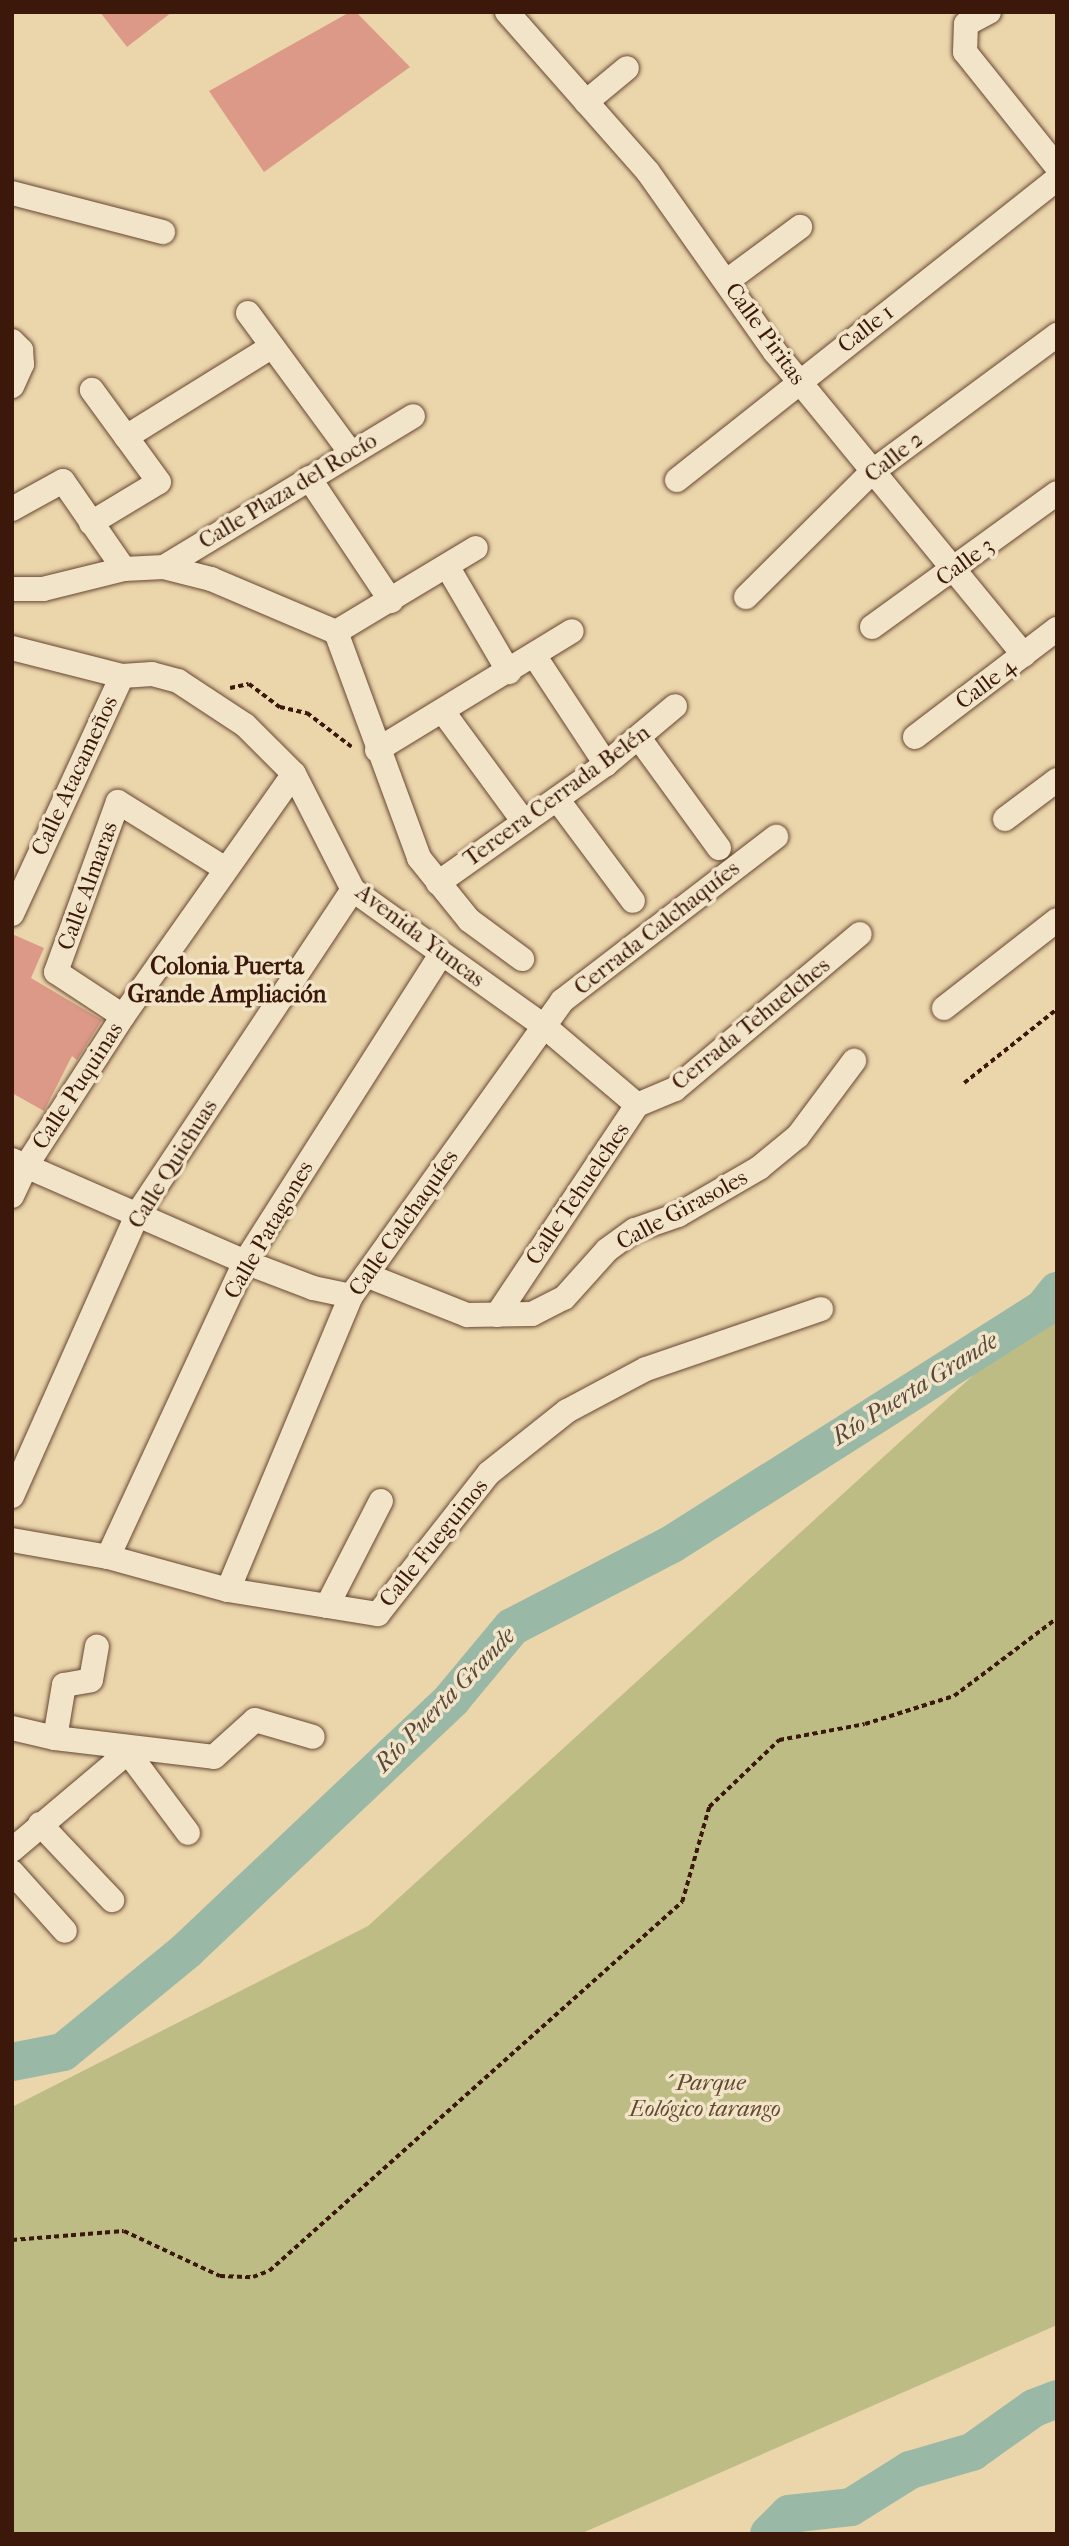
<!DOCTYPE html>
<html>
<head>
<meta charset="utf-8">
<style>
  body { margin:0 }
  #map { position:relative; width:1069px; height:2546px; overflow:hidden; background:#ebd5ab; font-family:"IM FELL French Canon",serif }
  div>[style] { position:absolute }
  [style*='--x'] { left:calc(var(--x)*1px); top:calc(var(--y)*1px); width:calc(var(--w)*1px); rotate:calc(var(--a)*1deg) }
  .green>* { inset:0; background:#bdbc85 }
  .river>* { height:38px; margin:-19px; padding:0 19px; transform-origin:19px; border-radius:19px; background:#99b9a6 }
  .building>* { inset:0; background:#dc9987 }
  .path>* { height:3.5px; margin-top:-1.75px; transform-origin:0; background:repeating-linear-gradient(90deg,#3b180a 0 5px,transparent 0 8.5px) }
  .roads { filter:drop-shadow(0 0 2px #674732) drop-shadow(0 0 2px #674732) }
  .minor>* { height:24px; margin:-12px; padding:0 12px; transform-origin:12px; border-radius:12px; background:#f2e4c8 }
  span { translate:-50% -50%; white-space:nowrap; text-align:center; line-height:1.15; -webkit-text-stroke:7px #f2e4c8; paint-order:stroke }
  .street-label { font-size:23px; color:#3b180a }
  .park-label { font-size:23px; color:#62492f; font-style:italic }
  .neighbourhood-label { font-size:24px; color:#3b180a; font-weight:700 }
  .water-label { font-size:24px; color:#574839; font-style:italic }
  .frame { position:absolute; inset:0; border:14px solid #3b180a; pointer-events:none }
</style>
</head>
<body>
<div id="map">
  <div class="green">
    <div style="clip-path:polygon(1057px 1299px,1057px 2325px,580px 2534px,12px 2534px,12px 2107px,368px 1926px)"></div>
  </div>
  <div class="river">
    <div style="--x:12;--y:2062;--w:52;--a:-11.1"></div>
    <div style="--x:63;--y:2052;--w:161;--a:-39.4"></div>
    <div style="--x:187;--y:1950;--w:365;--a:-43.4"></div>
    <div style="--x:452;--y:1699;--w:94;--a:-50.2"></div>
    <div style="--x:512;--y:1627;--w:180;--a:-27.4"></div>
    <div style="--x:672;--y:1544;--w:439;--a:-32.4"></div>
    <div style="--x:1043;--y:1309;--w:23;--a:-52"></div>
    <div style="--x:769;--y:2534;--w:28;--a:-45"></div>
    <div style="--x:789;--y:2514;--w:62;--a:-6.4"></div>
    <div style="--x:851;--y:2507;--w:70;--a:-32.1"></div>
    <div style="--x:910;--y:2470;--w:65;--a:-16.2"></div>
    <div style="--x:972;--y:2452;--w:76;--a:-35.4"></div>
    <div style="--x:1034;--y:2408;--w:25;--a:-21"></div>
  </div>
  <div class="building">
    <div style="clip-path:polygon(100px 12px,172px 12px,127px 47px)"></div>
    <div style="clip-path:polygon(350px 12px,356px 12px,410px 67px,264px 172px,209px 91px)"></div>
    <div style="clip-path:polygon(12px 934px,44px 948px,31px 978px,102px 1020px,77px 1060px,72px 1056px,44px 1111px,12px 1093px)"></div>
  </div>
  <div class="path">
    <div style="--x:230;--y:688;--w:19;--a:-12"></div>
    <div style="--x:249;--y:684;--w:39;--a:37"></div>
    <div style="--x:280;--y:707;--w:28;--a:13"></div>
    <div style="--x:307;--y:713;--w:56;--a:37.1"></div>
    <div style="--x:964;--y:1083;--w:119;--a:-38.5"></div>
    <div style="--x:12;--y:2240;--w:112;--a:-4.6"></div>
    <div style="--x:124;--y:2231;--w:106;--a:25.1"></div>
    <div style="--x:220;--y:2276;--w:33;--a:2"></div>
    <div style="--x:253;--y:2277;--w:17;--a:-21"></div>
    <div style="--x:269;--y:2271;--w:554;--a:-41.78"></div>
    <div style="--x:682;--y:1902;--w:99;--a:-74.1"></div>
    <div style="--x:709;--y:1807;--w:97;--a:-43.7"></div>
    <div style="--x:779;--y:1740;--w:87;--a:-10.5"></div>
    <div style="--x:865;--y:1724;--w:93;--a:-17.5"></div>
    <div style="--x:954;--y:1696;--w:129;--a:-37.1"></div>
  </div>
  <div class="roads">
    <div class="minor">
      <div style="--x:507;--y:12;--w:213;--a:48.6"></div>
      <div style="--x:648;--y:172;--w:220;--a:54.8"></div>
      <div style="--x:775;--y:352;--w:392;--a:50.6"></div>
      <div style="--x:989;--y:12;--w:26;--a:152"></div>
      <div style="--x:966;--y:24;--w:28;--a:92"></div>
      <div style="--x:965;--y:52;--w:147;--a:51.3"></div>
      <div style="--x:586;--y:102;--w:53;--a:-39.7"></div>
      <div style="--x:12;--y:193;--w:156;--a:14.5"></div>
      <div style="--x:727;--y:281;--w:91;--a:-36.5"></div>
      <div style="--x:248;--y:313;--w:174;--a:53.7"></div>
      <div style="--x:12;--y:341;--w:13;--a:45"></div>
      <div style="--x:21;--y:350;--w:14;--a:86"></div>
      <div style="--x:22;--y:364;--w:24;--a:114"></div>
      <div style="--x:126;--y:437;--w:171;--a:-31.8"></div>
      <div style="--x:309;--y:478;--w:148;--a:56.3"></div>
      <div style="--x:677;--y:480;--w:485;--a:-38.4"></div>
      <div style="--x:12;--y:509;--w:58;--a:-28.8"></div>
      <div style="--x:63;--y:481;--w:107;--a:55.3"></div>
      <div style="--x:91;--y:523;--w:79;--a:-31.1"></div>
      <div style="--x:159;--y:482;--w:114;--a:-126.1"></div>
      <div style="--x:447;--y:566;--w:123;--a:59.7"></div>
      <div style="--x:164;--y:567;--w:291;--a:-31.2"></div>
      <div style="--x:12;--y:589;--w:31;--a:0"></div>
      <div style="--x:43;--y:589;--w:83;--a:-13.9"></div>
      <div style="--x:124;--y:569;--w:40;--a:-2.9"></div>
      <div style="--x:164;--y:567;--w:49;--a:14.3"></div>
      <div style="--x:211;--y:579;--w:136;--a:23"></div>
      <div style="--x:336;--y:632;--w:241;--a:69.8"></div>
      <div style="--x:419;--y:858;--w:80;--a:51.1"></div>
      <div style="--x:469;--y:920;--w:66;--a:36.3"></div>
      <div style="--x:746;--y:597;--w:179;--a:-44.8"></div>
      <div style="--x:873;--y:471;--w:229;--a:-36.5"></div>
      <div style="--x:872;--y:627;--w:228;--a:-35.9"></div>
      <div style="--x:336;--y:632;--w:163;--a:-31"></div>
      <div style="--x:12;--y:648;--w:114;--a:14.3"></div>
      <div style="--x:122;--y:676;--w:30;--a:-4"></div>
      <div style="--x:152;--y:674;--w:27;--a:15"></div>
      <div style="--x:178;--y:681;--w:80;--a:33.3"></div>
      <div style="--x:245;--y:725;--w:69;--a:45"></div>
      <div style="--x:294;--y:774;--w:130;--a:63"></div>
      <div style="--x:353;--y:890;--w:234;--a:35.5"></div>
      <div style="--x:544;--y:1026;--w:122;--a:40.3"></div>
      <div style="--x:534;--y:655;--w:131;--a:56.6"></div>
      <div style="--x:444;--y:713;--w:135;--a:53.7"></div>
      <div style="--x:915;--y:737;--w:178;--a:-37.3"></div>
      <div style="--x:639;--y:738;--w:136;--a:54"></div>
      <div style="--x:377;--y:750;--w:228;--a:-31.4"></div>
      <div style="--x:557;--y:799;--w:127;--a:53.3"></div>
      <div style="--x:1005;--y:819;--w:65;--a:-36.9"></div>
      <div style="--x:438;--y:883;--w:206;--a:-35.3"></div>
      <div style="--x:606;--y:764;--w:90;--a:-40"></div>
      <div style="--x:12;--y:914;--w:262;--a:-65.2"></div>
      <div style="--x:944;--y:1008;--w:143;--a:-37.9"></div>
      <div style="--x:123;--y:1016;--w:80;--a:-146.7"></div>
      <div style="--x:56;--y:972;--w:181;--a:-70"></div>
      <div style="--x:118;--y:802;--w:125;--a:31.9"></div>
      <div style="--x:637;--y:1105;--w:41;--a:-22.8"></div>
      <div style="--x:675;--y:1089;--w:241;--a:-40"></div>
      <div style="--x:12;--y:1160;--w:254;--a:23.6"></div>
      <div style="--x:245;--y:1262;--w:73;--a:20.9"></div>
      <div style="--x:313;--y:1288;--w:39;--a:12"></div>
      <div style="--x:12;--y:1196;--w:33;--a:-65"></div>
      <div style="--x:26;--y:1166;--w:179;--a:-57.1"></div>
      <div style="--x:123;--y:1016;--w:296;--a:-54.8"></div>
      <div style="--x:366;--y:1275;--w:109;--a:21.6"></div>
      <div style="--x:467;--y:1315;--w:65;--a:-0.9"></div>
      <div style="--x:532;--y:1314;--w:36;--a:-27"></div>
      <div style="--x:564;--y:1298;--w:64;--a:-48.1"></div>
      <div style="--x:607;--y:1250;--w:34;--a:-36"></div>
      <div style="--x:635;--y:1230;--w:46;--a:-19.2"></div>
      <div style="--x:678;--y:1215;--w:94;--a:-30.1"></div>
      <div style="--x:759;--y:1168;--w:50;--a:-39.4"></div>
      <div style="--x:798;--y:1136;--w:94;--a:-53.3"></div>
      <div style="--x:497;--y:1315;--w:252;--a:-56.3"></div>
      <div style="--x:12;--y:1496;--w:310;--a:-66"></div>
      <div style="--x:138;--y:1213;--w:388;--a:-56.4"></div>
      <div style="--x:12;--y:1540;--w:97;--a:10"></div>
      <div style="--x:108;--y:1557;--w:124;--a:15.4"></div>
      <div style="--x:228;--y:1590;--w:152;--a:9.1"></div>
      <div style="--x:378;--y:1614;--w:179;--a:-51.8"></div>
      <div style="--x:489;--y:1473;--w:100;--a:-38.5"></div>
      <div style="--x:567;--y:1411;--w:89;--a:-28"></div>
      <div style="--x:646;--y:1369;--w:185;--a:-18.9"></div>
      <div style="--x:108;--y:1557;--w:325;--a:-65.1"></div>
      <div style="--x:245;--y:1262;--w:363;--a:-57.5"></div>
      <div style="--x:228;--y:1590;--w:319;--a:-67.3"></div>
      <div style="--x:351;--y:1296;--w:363;--a:-54.4"></div>
      <div style="--x:562;--y:1001;--w:270;--a:-37.5"></div>
      <div style="--x:327;--y:1606;--w:118;--a:-62.8"></div>
      <div style="--x:12;--y:1728;--w:44;--a:13.1"></div>
      <div style="--x:55;--y:1738;--w:160;--a:6.8"></div>
      <div style="--x:214;--y:1757;--w:55;--a:-42.1"></div>
      <div style="--x:255;--y:1720;--w:60;--a:16.3"></div>
      <div style="--x:55;--y:1738;--w:54;--a:-80.4"></div>
      <div style="--x:64;--y:1685;--w:27;--a:-10"></div>
      <div style="--x:91;--y:1680;--w:34;--a:-80"></div>
      <div style="--x:124;--y:1747;--w:107;--a:53.3"></div>
      <div style="--x:40;--y:1824;--w:105;--a:46.5"></div>
      <div style="--x:12;--y:1850;--w:152;--a:-40.2"></div>
      <div style="--x:12;--y:1872;--w:79;--a:48.1"></div>
    </div>
  </div>
  <div class="street-label">
    <span style="left:866px;top:329px;rotate:-38deg">Calle 1</span>
    <span style="left:765px;top:334px;rotate:54deg">Calle Piritas</span>
    <span style="left:894px;top:457px;rotate:-38deg">Calle 2</span>
    <span style="left:288px;top:491px;rotate:-31deg">Calle Plaza del Rocío</span>
    <span style="left:965px;top:562px;rotate:-36deg">Calle 3</span>
    <span style="left:986px;top:684px;rotate:-37deg">Calle 4</span>
    <span style="left:75px;top:776px;rotate:-65deg">Calle Atacameños</span>
    <span style="left:557px;top:796px;rotate:-36deg">Tercera Cerrada Belén</span>
    <span style="left:88px;top:886px;rotate:-70deg">Calle Almaras</span>
    <span style="left:657px;top:928px;rotate:-38deg">Cerrada Calchaquíes</span>
    <span style="left:420px;top:936px;rotate:37deg">Avenida Yuncas</span>
    <span style="left:751px;top:1024px;rotate:-39deg">Cerrada Tehuelches</span>
    <span style="left:78px;top:1086px;rotate:-57deg">Calle Puquinas</span>
    <span style="left:173px;top:1164px;rotate:-58deg">Calle Quichuas</span>
    <span style="left:578px;top:1194px;rotate:-56deg">Calle Tehuelches</span>
    <span style="left:682px;top:1210px;rotate:-28deg">Calle Girasoles</span>
    <span style="left:404px;top:1223px;rotate:-55deg">Calle Calchaquíes</span>
    <span style="left:269px;top:1230px;rotate:-60deg">Calle Patagones</span>
    <span style="left:434px;top:1543px;rotate:-51deg">Calle Fueguinos</span>
  </div>
  <div class="park-label">
    <span style="left:705px;top:2096px">´Parque<br>Eológico tarango</span>
  </div>
  <div class="neighbourhood-label">
    <span style="left:227px;top:981px">Colonia Puerta<br>Grande Ampliación</span>
  </div>
  <div class="water-label">
    <span style="left:915px;top:1389px;rotate:-32deg">Río Puerta Grande</span>
    <span style="left:445px;top:1700px;rotate:-46deg">Río Puerta Grande</span>
  </div>
  <div class="frame"></div>
</div>
</body>
</html>
